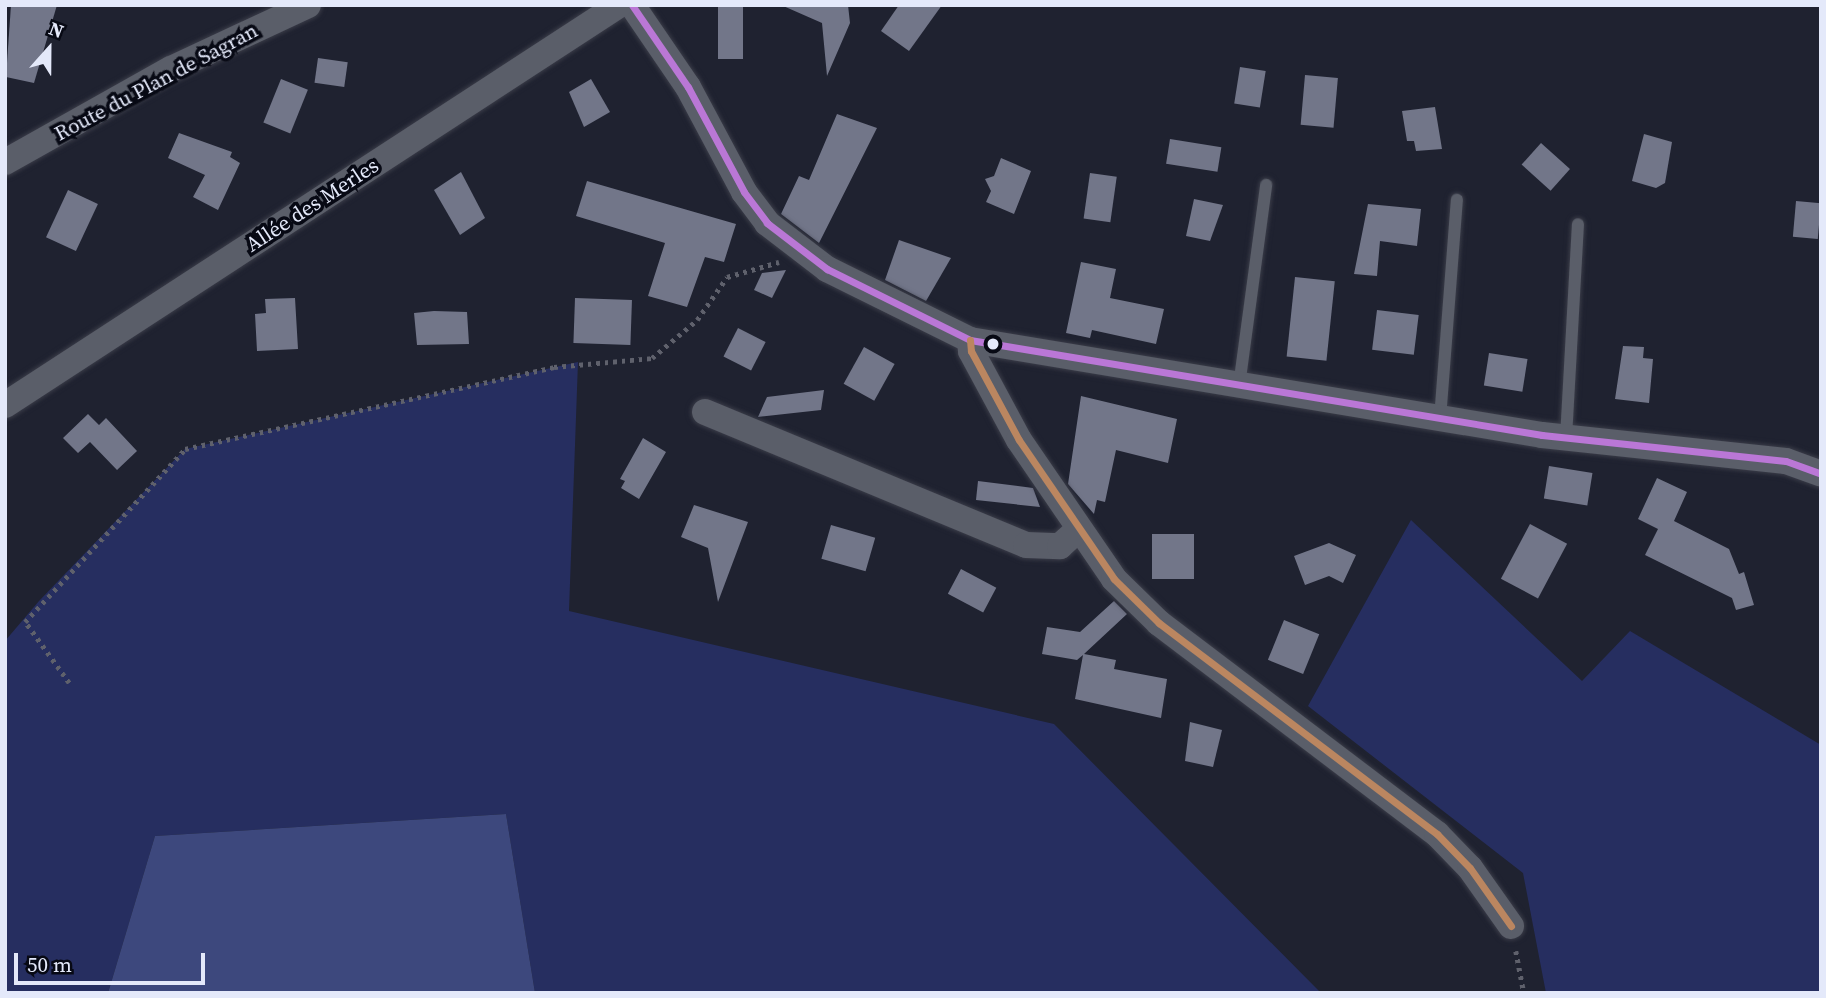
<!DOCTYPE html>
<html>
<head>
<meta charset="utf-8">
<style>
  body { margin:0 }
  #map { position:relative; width:1826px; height:998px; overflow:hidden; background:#1f2230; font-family:"Source Serif 4",serif }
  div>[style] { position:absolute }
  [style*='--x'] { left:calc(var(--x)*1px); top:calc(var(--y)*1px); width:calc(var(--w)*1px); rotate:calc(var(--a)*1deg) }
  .green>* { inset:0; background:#262e60 }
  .forest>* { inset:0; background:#3d487d }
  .building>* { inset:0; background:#727689; transform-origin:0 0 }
  .path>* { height:4.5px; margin-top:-2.25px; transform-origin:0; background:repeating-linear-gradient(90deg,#5f616c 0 3.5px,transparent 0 8.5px) }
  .roads { filter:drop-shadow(0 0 2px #3a3c48) drop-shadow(0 0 2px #3a3c48) }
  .lane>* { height:12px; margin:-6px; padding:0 6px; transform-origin:6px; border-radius:6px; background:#5a5e69 }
  .street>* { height:26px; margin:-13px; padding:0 13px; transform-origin:13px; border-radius:13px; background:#5a5e69 }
  .bus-1>* { height:7px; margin:-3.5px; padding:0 3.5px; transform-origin:3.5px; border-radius:3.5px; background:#ba77d6 }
  .bus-2>* { height:7px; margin:-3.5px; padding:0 3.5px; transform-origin:3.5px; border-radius:3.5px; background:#bb8660 }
  .dots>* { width:19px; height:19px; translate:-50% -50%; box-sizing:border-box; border:4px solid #070914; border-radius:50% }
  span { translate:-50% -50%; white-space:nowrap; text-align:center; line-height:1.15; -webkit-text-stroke:7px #070914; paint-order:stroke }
  .street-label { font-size:21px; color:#e4e9fa }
  .frame { position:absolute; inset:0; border:7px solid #e4e9fa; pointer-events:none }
  .north { position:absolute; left:14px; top:14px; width:70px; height:70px; -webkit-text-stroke:5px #070914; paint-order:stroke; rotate:21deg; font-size:19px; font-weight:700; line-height:28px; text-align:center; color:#e4e9fa }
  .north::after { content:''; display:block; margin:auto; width:24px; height:32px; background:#e4e9fa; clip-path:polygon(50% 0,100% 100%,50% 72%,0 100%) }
  .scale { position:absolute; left:14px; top:953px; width:191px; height:32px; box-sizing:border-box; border:4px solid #e4e9fa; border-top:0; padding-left:9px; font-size:21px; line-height:24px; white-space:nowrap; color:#e4e9fa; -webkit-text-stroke:5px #070914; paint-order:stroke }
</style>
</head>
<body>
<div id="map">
  <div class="green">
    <div style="clip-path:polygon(578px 362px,569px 611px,1054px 724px,1321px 993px,535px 993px,506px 814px,155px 836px,108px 993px,5px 993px,5px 641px,39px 601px,185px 449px)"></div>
    <div style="clip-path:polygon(1411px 520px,1582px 681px,1630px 631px,1821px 745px,1821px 993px,1546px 993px,1523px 873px,1308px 706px)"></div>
  </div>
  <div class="forest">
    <div style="clip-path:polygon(506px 814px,535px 993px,108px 993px,155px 836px)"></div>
  </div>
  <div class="building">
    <div style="clip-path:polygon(11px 5px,57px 5px,34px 83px,6px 77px)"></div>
    <div style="left:718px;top:5px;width:25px;height:54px"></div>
    <div style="clip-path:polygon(781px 5px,848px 5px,850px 23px,827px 76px,822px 23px)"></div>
    <div style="clip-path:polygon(899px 5px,942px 5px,909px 51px,881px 31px)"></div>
    <div style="left:318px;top:58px;width:30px;height:25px;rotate:8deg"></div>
    <div style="left:1240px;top:67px;width:26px;height:37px;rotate:9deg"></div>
    <div style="left:1305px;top:75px;width:33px;height:50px;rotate:5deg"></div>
    <div style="left:281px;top:79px;width:29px;height:47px;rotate:22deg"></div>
    <div style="clip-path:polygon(591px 79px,610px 112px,584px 127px,569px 92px)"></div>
    <div style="clip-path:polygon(1435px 107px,1442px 149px,1416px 151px,1414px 141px,1407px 141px,1402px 111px)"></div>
    <div style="clip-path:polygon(837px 114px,877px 128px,819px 243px,781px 214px,799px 176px,809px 180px)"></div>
    <div style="clip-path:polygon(179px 133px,232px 152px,230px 157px,240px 163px,218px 210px,193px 197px,205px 175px,168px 158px)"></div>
    <div style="clip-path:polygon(1644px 134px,1672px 142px,1665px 183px,1656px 188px,1632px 181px)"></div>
    <div style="left:1170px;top:139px;width:52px;height:25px;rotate:9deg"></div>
    <div style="left:1541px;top:143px;width:39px;height:29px;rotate:42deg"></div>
    <div style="clip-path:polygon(1001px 158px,1031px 171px,1014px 214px,986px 202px,991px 191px,985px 179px,994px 176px)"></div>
    <div style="clip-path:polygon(461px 172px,485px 218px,460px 235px,434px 190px)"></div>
    <div style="left:1090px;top:173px;width:27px;height:46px;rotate:8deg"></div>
    <div style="clip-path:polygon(587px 181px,736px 224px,724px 262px,705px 257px,687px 307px,648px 296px,665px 243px,576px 216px)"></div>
    <div style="left:68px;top:190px;width:33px;height:52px;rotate:25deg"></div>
    <div style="clip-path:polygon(1194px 199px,1223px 205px,1210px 241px,1186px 236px)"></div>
    <div style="left:1796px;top:201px;width:25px;height:36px;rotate:5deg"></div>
    <div style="clip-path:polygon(1368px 204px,1421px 209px,1417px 246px,1380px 241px,1377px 276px,1354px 274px)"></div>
    <div style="clip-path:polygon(899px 240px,951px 258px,926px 301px,885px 280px)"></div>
    <div style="clip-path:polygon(1081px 262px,1116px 269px,1110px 298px,1164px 309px,1156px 344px,1092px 330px,1090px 338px,1066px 333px)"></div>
    <div style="clip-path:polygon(786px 270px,772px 298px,754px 290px,762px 273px)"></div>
    <div style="left:1295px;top:277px;width:40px;height:80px;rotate:6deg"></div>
    <div style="clip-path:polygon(295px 298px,298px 349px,257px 351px,255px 314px,266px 313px,265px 299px)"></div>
    <div style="left:575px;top:298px;width:57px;height:45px;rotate:2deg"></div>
    <div style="left:1377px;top:310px;width:42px;height:40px;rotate:7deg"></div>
    <div style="clip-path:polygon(434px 311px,467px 312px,469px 344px,417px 345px,414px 313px)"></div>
    <div style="left:738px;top:328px;width:31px;height:32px;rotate:27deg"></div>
    <div style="clip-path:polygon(1623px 346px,1644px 347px,1643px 358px,1653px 359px,1649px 403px,1615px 399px)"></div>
    <div style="left:864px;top:347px;width:35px;height:42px;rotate:29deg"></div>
    <div style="left:1489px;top:353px;width:39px;height:33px;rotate:9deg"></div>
    <div style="clip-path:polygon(824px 390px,821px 410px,758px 417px,767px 397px)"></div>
    <div style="clip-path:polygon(1081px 396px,1177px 419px,1168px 463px,1116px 450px,1105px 502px,1097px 500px,1094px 514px,1068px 484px)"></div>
    <div style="clip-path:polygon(88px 414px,99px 425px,106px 418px,137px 451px,117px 470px,90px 442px,78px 453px,63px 438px)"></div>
    <div style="clip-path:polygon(643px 438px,666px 452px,639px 499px,621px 488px,625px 481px,620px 479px)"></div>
    <div style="left:1549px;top:466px;width:44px;height:33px;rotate:9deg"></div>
    <div style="clip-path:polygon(1657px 478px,1687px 492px,1674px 521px,1729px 549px,1739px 574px,1744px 572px,1754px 605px,1736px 610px,1732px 598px,1645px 555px,1658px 529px,1638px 519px)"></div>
    <div style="clip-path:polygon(978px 481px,1033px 488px,1040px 507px,976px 500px)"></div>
    <div style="clip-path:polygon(694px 505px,748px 522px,718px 602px,708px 548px,681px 537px)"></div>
    <div style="left:1530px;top:524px;width:42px;height:62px;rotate:28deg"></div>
    <div style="left:831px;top:525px;width:46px;height:35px;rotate:16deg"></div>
    <div style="left:1152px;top:534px;width:42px;height:45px"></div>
    <div style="clip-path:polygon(1329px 543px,1356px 555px,1343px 583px,1329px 576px,1305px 585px,1294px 556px)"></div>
    <div style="left:961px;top:569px;width:40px;height:28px;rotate:28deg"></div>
    <div style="clip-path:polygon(1114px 601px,1127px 614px,1084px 654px,1116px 660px,1114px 669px,1167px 679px,1161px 718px,1075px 699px,1083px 655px,1077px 660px,1042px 654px,1047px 627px,1080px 632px)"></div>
    <div style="left:1284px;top:620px;width:38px;height:43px;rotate:22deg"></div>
    <div style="clip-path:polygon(1190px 722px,1222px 730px,1213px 767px,1185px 761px)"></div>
  </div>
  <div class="path">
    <div style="--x:69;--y:683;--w:75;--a:-125.8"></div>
    <div style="--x:25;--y:622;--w:236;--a:-47.2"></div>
    <div style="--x:185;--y:449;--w:378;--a:-12.5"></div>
    <div style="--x:554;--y:367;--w:98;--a:-5.2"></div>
    <div style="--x:652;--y:358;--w:59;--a:-40.2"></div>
    <div style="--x:697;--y:320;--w:52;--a:-55.1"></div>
    <div style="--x:727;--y:277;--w:54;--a:-16.1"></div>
    <div style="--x:1516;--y:951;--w:43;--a:79.2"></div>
  </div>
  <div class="roads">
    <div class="lane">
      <div style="--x:1239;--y:386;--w:203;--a:-82.3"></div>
      <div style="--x:1440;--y:419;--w:220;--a:-85.6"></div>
      <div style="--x:1566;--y:438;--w:214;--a:-86.8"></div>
    </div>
    <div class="street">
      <div style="--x:632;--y:5;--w:99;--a:55.7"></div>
      <div style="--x:688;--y:87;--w:119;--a:61.9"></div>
      <div style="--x:744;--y:192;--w:39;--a:53"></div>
      <div style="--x:767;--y:223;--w:76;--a:37.5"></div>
      <div style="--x:827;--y:269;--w:160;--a:26.4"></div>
      <div style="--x:970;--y:340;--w:580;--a:9.43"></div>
      <div style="--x:1542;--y:435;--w:245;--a:6.1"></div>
      <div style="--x:1786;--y:461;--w:37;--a:20"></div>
      <div style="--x:5;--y:162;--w:190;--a:-29.3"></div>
      <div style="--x:171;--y:69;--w:151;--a:-25"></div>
      <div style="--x:970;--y:340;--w:11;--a:85"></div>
      <div style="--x:971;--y:351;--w:101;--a:61.7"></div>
      <div style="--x:1019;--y:440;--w:168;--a:55.6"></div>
      <div style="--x:1114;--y:579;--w:63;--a:44.4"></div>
      <div style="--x:1159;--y:623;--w:349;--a:37.2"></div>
      <div style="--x:1437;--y:834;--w:47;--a:45.9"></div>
      <div style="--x:1470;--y:868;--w:71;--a:54.7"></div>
      <div style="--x:5;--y:405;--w:733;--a:-33.08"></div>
      <div style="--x:705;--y:412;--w:347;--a:22.5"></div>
      <div style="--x:1026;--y:545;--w:34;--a:2"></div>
      <div style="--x:1060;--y:546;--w:24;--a:-42"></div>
    </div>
  </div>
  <div class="bus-1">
    <div style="--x:632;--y:5;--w:99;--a:55.7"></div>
    <div style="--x:688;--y:87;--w:119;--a:61.9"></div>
    <div style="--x:744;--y:192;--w:39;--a:53"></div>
    <div style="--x:767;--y:223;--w:76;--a:37.5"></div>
    <div style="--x:827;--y:269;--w:160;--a:26.4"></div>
    <div style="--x:970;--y:340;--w:580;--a:9.43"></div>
    <div style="--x:1542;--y:435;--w:245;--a:6.1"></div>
    <div style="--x:1786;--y:461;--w:37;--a:20"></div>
  </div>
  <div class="bus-2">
    <div style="--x:970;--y:340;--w:11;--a:85"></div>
    <div style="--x:971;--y:351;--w:101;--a:61.7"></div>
    <div style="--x:1019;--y:440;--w:168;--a:55.6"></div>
    <div style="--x:1114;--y:579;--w:63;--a:44.4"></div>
    <div style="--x:1159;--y:623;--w:349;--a:37.2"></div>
    <div style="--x:1437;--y:834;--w:47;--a:45.9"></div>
    <div style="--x:1470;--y:868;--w:71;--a:54.7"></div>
  </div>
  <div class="dots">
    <div style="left:993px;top:344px;background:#e4e9fa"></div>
  </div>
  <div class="street-label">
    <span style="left:156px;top:82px;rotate:-28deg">Route du Plan de Sagran</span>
    <span style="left:312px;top:205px;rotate:-33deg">Allée des Merles</span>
  </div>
  <div class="frame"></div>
  <div class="north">N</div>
  <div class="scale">50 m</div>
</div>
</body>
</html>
